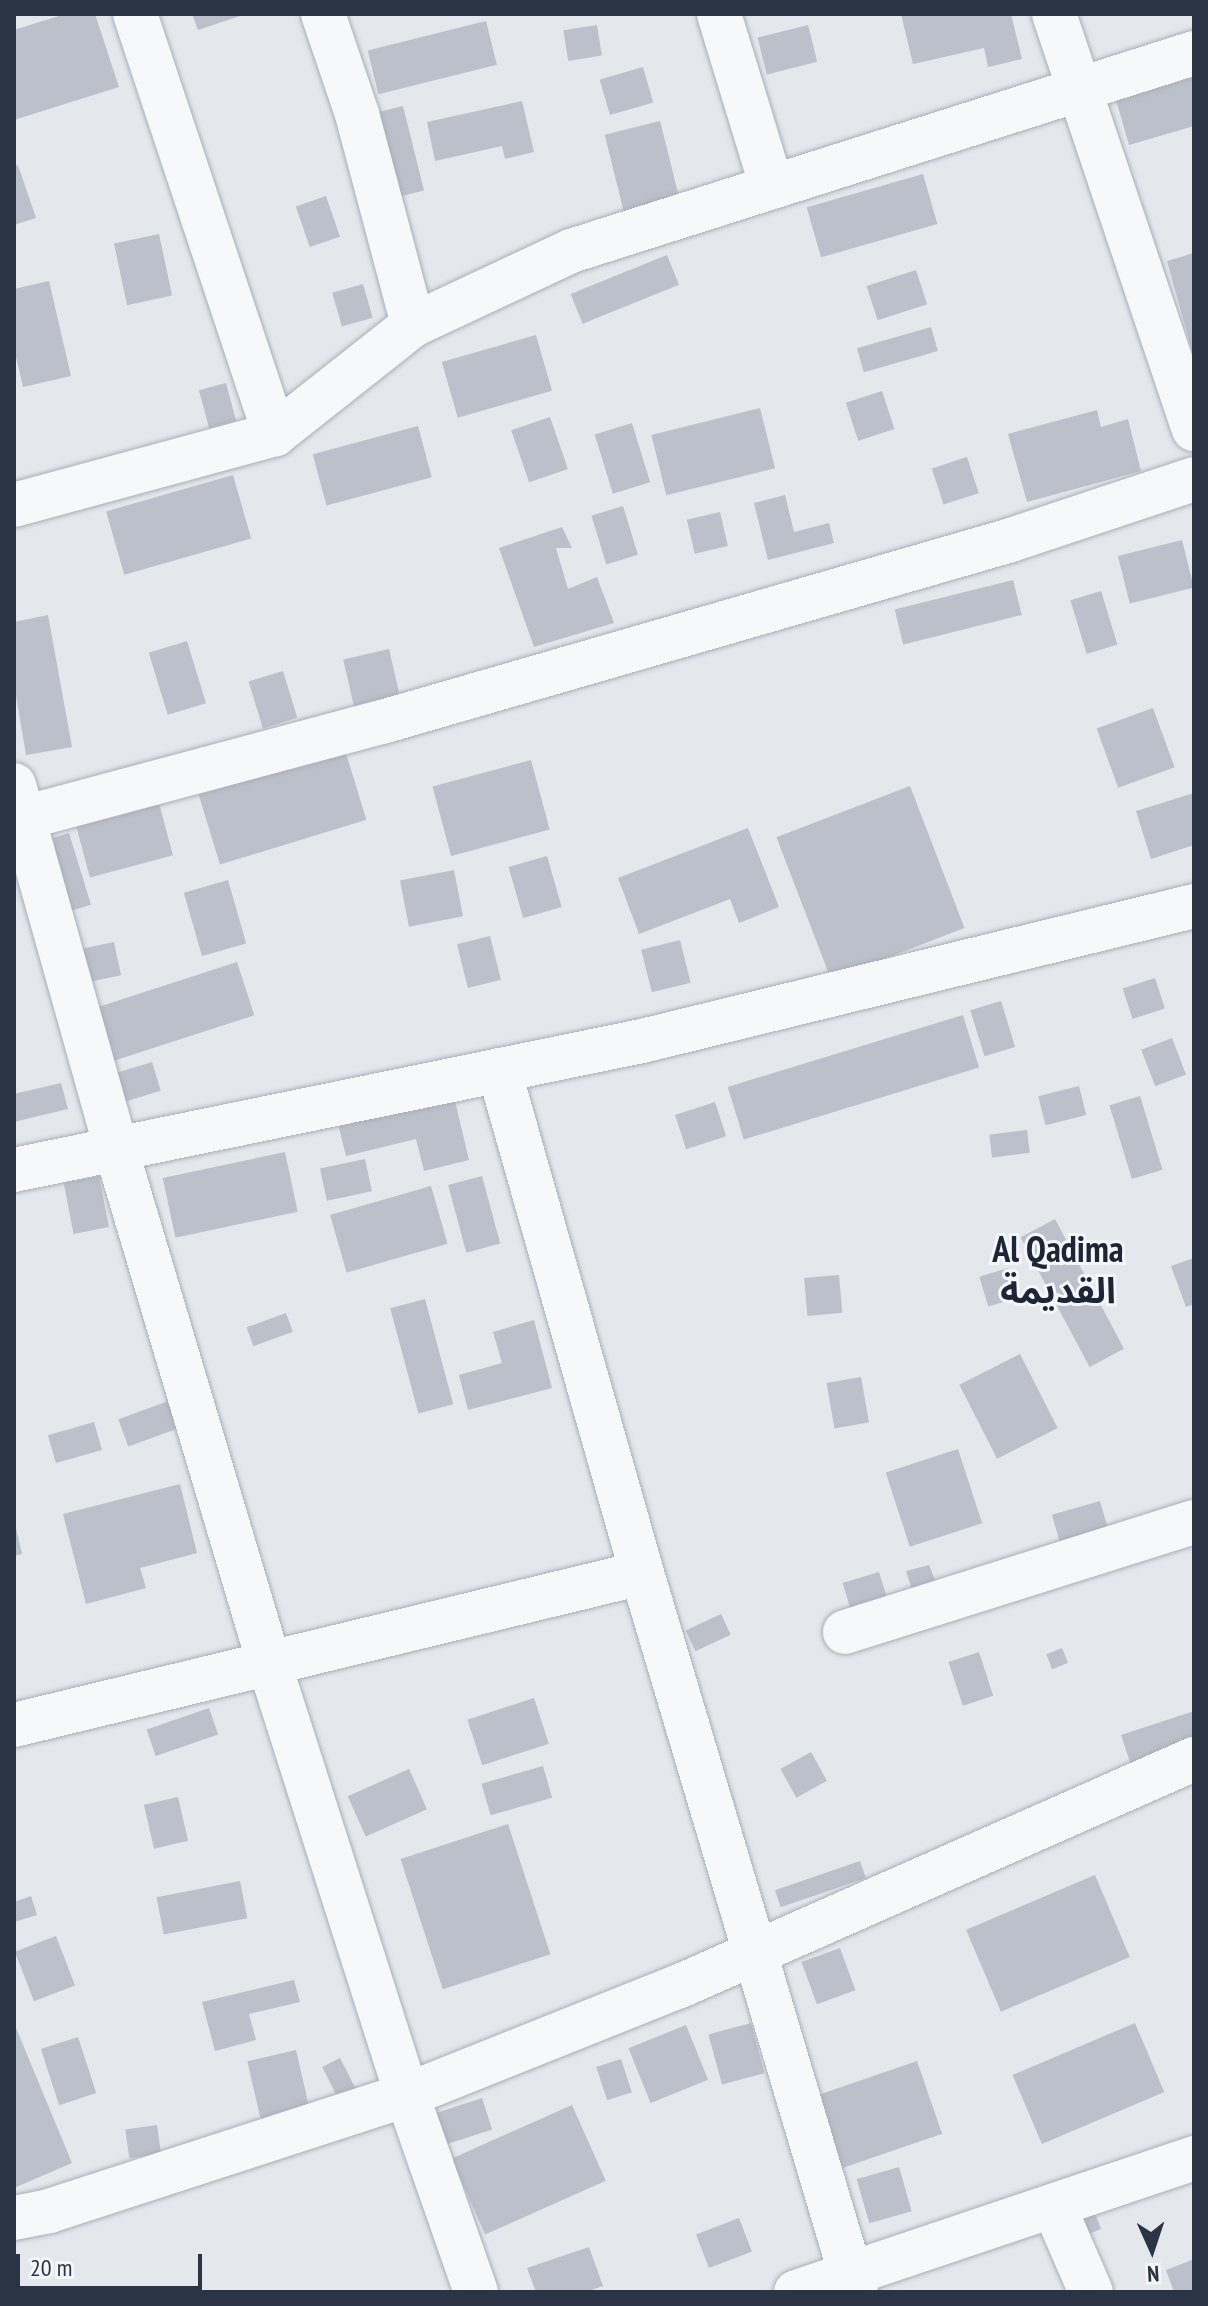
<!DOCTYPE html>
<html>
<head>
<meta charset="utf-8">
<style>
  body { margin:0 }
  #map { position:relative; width:1208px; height:2306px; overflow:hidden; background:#e4e7ec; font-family:"PT Sans Narrow","Noto Sans Arabic",sans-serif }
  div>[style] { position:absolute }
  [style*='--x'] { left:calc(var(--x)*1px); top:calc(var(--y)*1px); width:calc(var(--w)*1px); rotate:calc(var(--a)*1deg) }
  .building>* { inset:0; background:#bbc0ca; transform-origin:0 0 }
  .roads { filter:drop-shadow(0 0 2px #a9aeb7) drop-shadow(0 0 2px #a9aeb7) }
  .minor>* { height:44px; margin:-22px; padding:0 22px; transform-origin:22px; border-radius:22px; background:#f7f8fa }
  span { translate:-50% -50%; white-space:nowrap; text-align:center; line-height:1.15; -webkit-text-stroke:6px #f4f6f9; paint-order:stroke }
  .district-label { font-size:36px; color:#1d2536; font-weight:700 }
  .frame { position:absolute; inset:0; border:16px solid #2b3445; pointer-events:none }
  .north { position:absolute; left:1112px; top:2210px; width:80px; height:80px; -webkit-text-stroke:6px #f4f6f9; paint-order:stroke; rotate:177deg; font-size:22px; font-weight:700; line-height:32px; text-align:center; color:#2b3445 }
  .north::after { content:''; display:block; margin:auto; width:28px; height:36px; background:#2b3445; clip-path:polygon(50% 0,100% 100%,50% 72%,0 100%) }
  .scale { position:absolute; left:16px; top:2254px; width:186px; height:36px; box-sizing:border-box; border:4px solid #2b3445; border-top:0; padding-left:10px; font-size:24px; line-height:28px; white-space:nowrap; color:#2b3445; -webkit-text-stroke:6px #f4f6f9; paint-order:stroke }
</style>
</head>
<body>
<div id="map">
  <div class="building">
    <div style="clip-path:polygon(65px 14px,95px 14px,119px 87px,14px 120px,14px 30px)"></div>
    <div style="clip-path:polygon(192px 14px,243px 14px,243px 15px,198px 30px)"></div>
    <div style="clip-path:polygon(901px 14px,1011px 14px,1022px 59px,988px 67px,984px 48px,913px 64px)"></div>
    <div style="left:486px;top:21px;width:45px;height:122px;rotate:76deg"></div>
    <div style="left:597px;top:25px;width:31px;height:34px;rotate:81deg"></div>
    <div style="left:808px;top:25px;width:38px;height:52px;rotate:76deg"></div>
    <div style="left:643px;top:67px;width:37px;height:45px;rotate:74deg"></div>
    <div style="clip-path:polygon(1194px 77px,1194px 126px,1129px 145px,1116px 100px)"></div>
    <div style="clip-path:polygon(522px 101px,534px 152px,505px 159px,502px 146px,435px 161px,427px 122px)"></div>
    <div style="left:403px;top:106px;width:87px;height:28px;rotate:76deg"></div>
    <div style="left:660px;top:121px;width:89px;height:57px;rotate:76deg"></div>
    <div style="clip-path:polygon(18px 165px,36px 218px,14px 225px,14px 166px)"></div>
    <div style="left:923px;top:174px;width:52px;height:121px;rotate:74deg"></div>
    <div style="left:326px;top:196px;width:43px;height:32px;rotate:71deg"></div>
    <div style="left:159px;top:234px;width:63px;height:46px;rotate:78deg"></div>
    <div style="clip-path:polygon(1194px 253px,1194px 354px,1193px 354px,1167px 261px)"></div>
    <div style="left:667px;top:255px;width:32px;height:104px;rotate:68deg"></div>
    <div style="left:916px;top:270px;width:36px;height:52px;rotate:72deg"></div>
    <div style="clip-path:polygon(49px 281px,71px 376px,23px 387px,14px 348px,14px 289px)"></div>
    <div style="left:363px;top:284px;width:35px;height:32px;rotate:74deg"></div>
    <div style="left:931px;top:327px;width:25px;height:77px;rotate:74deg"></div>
    <div style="left:536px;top:335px;width:58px;height:98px;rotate:74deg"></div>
    <div style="left:226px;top:383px;width:39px;height:28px;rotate:75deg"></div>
    <div style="left:882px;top:391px;width:40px;height:38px;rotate:72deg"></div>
    <div style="left:760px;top:408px;width:62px;height:112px;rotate:76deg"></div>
    <div style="clip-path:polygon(1097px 410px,1101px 427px,1128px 419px,1141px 471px,1027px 502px,1008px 434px)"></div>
    <div style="left:550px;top:417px;width:55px;height:41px;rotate:71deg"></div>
    <div style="left:632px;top:423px;width:62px;height:39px;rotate:73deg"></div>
    <div style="left:418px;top:426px;width:53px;height:109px;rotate:75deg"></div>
    <div style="left:967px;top:457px;width:38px;height:37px;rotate:72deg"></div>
    <div style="left:233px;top:475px;width:66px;height:132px;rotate:74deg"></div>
    <div style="clip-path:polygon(785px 495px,794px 532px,829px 523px,834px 543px,768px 560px,754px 503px)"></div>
    <div style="left:623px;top:506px;width:51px;height:33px;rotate:73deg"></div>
    <div style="left:720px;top:512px;width:35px;height:34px;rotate:77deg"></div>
    <div style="clip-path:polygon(562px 527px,572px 548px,556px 548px,568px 589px,597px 577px,614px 623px,534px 647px,499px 548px)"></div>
    <div style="left:1182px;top:540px;width:49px;height:66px;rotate:76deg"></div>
    <div style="left:1013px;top:580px;width:36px;height:122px;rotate:76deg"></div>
    <div style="left:1101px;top:591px;width:56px;height:32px;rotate:73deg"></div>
    <div style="clip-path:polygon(48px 615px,72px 747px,26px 755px,14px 684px,14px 622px)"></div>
    <div style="left:187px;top:641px;width:65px;height:40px;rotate:73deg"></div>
    <div style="left:389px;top:649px;width:51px;height:47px;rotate:77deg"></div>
    <div style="left:283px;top:671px;width:49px;height:36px;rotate:73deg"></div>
    <div style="left:1153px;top:708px;width:63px;height:60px;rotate:70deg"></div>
    <div style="left:345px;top:750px;width:73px;height:153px;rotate:73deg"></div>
    <div style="left:531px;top:760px;width:72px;height:102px;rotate:75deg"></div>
    <div style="left:910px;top:786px;width:152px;height:143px;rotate:69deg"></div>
    <div style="clip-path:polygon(1194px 793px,1194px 845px,1151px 859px,1136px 811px)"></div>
    <div style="left:159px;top:803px;width:54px;height:86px;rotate:75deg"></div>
    <div style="clip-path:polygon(748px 828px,779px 907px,739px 923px,730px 899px,639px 934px,618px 878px)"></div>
    <div style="left:69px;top:833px;width:75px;height:29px;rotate:73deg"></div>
    <div style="left:547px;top:856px;width:53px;height:40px;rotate:74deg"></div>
    <div style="left:454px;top:870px;width:47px;height:55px;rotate:79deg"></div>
    <div style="left:228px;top:880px;width:66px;height:46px;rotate:74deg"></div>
    <div style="left:490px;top:936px;width:45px;height:34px;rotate:76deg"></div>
    <div style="left:680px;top:940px;width:44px;height:40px;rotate:76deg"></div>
    <div style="left:114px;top:942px;width:34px;height:34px;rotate:78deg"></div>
    <div style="left:237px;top:962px;width:56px;height:150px;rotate:72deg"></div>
    <div style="left:1155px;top:978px;width:32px;height:34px;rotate:72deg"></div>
    <div style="left:1001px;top:1001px;width:48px;height:32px;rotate:73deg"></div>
    <div style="left:963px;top:1015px;width:55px;height:246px;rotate:73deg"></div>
    <div style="left:1172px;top:1038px;width:39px;height:33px;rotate:69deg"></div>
    <div style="left:152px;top:1062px;width:30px;height:41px;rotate:73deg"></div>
    <div style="clip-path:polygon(61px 1083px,68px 1109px,14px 1122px,14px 1094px)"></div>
    <div style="left:1079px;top:1086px;width:30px;height:42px;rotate:76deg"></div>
    <div style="clip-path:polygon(452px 1088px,469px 1160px,424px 1171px,416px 1139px,346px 1156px,336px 1116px)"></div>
    <div style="left:1140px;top:1096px;width:77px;height:32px;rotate:73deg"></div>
    <div style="left:715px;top:1102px;width:36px;height:42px;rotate:72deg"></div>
    <div style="left:1027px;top:1130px;width:23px;height:38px;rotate:83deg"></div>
    <div style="left:285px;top:1152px;width:61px;height:125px;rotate:78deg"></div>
    <div style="left:365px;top:1159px;width:33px;height:46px;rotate:78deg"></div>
    <div style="left:99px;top:1176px;width:52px;height:36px;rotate:79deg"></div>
    <div style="left:482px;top:1176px;width:70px;height:35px;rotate:75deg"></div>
    <div style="left:431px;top:1186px;width:60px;height:105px;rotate:74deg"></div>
    <div style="left:1055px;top:1219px;width:147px;height:39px;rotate:62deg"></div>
    <div style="clip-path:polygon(1194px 1258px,1194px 1304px,1186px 1307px,1171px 1266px)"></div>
    <div style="left:1008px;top:1268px;width:31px;height:30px;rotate:73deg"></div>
    <div style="left:839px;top:1275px;width:38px;height:35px;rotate:85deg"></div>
    <div style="left:425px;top:1299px;width:109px;height:36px;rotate:75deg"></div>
    <div style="left:286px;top:1313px;width:20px;height:42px;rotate:70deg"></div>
    <div style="clip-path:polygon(534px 1320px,552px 1388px,468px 1410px,459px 1375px,502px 1363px,493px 1332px)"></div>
    <div style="left:1020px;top:1354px;width:83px;height:68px;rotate:63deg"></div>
    <div style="left:861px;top:1377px;width:46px;height:35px;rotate:80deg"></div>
    <div style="left:171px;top:1400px;width:29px;height:56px;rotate:70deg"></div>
    <div style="left:94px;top:1422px;width:29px;height:48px;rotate:74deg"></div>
    <div style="left:958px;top:1449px;width:78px;height:76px;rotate:72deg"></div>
    <div style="clip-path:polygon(180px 1484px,197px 1553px,140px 1568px,146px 1588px,86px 1604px,63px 1514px)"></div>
    <div style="left:1100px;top:1501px;width:40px;height:50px;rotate:74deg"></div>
    <div style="clip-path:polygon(15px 1524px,22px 1554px,14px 1556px,14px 1525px)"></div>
    <div style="clip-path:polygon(929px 1565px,939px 1589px,914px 1596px,906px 1571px)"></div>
    <div style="left:879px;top:1572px;width:38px;height:38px;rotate:73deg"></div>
    <div style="left:721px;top:1614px;width:23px;height:39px;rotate:65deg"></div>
    <div style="left:1062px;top:1648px;width:16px;height:17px;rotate:68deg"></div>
    <div style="left:979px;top:1652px;width:46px;height:32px;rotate:72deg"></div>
    <div style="left:534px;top:1698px;width:48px;height:70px;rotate:72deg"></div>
    <div style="left:209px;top:1708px;width:28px;height:66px;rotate:71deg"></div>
    <div style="clip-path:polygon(1194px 1711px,1194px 1747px,1132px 1768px,1121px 1735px)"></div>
    <div style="left:811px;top:1752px;width:33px;height:35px;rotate:61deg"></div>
    <div style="left:543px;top:1766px;width:33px;height:64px;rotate:74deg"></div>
    <div style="left:409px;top:1769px;width:44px;height:67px;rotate:66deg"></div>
    <div style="left:178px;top:1797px;width:45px;height:35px;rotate:77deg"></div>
    <div style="left:508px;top:1824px;width:137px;height:113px;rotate:72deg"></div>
    <div style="left:860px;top:1861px;width:18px;height:90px;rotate:71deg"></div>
    <div style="left:1095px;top:1875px;width:89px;height:140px;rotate:67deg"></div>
    <div style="left:240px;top:1881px;width:38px;height:85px;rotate:79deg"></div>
    <div style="clip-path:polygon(31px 1896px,37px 1915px,14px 1922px,14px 1902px)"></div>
    <div style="left:56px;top:1936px;width:53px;height:44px;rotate:69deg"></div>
    <div style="left:840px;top:1948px;width:45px;height:41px;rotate:70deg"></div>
    <div style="clip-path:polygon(294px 1980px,300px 2002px,249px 2014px,256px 2040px,215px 2051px,202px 2002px)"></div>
    <div style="clip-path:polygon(14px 2023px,72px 2163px,14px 2188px)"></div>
    <div style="left:751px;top:2023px;width:52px;height:44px;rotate:75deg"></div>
    <div style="left:1135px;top:2023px;width:75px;height:133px;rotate:67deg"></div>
    <div style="left:686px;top:2025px;width:59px;height:62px;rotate:68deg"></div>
    <div style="left:78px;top:2037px;width:59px;height:39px;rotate:72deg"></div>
    <div style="left:296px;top:2050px;width:61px;height:50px;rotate:77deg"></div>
    <div style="left:340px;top:2058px;width:36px;height:20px;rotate:63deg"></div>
    <div style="left:621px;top:2059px;width:35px;height:26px;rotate:72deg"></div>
    <div style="left:917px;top:2061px;width:77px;height:110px;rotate:71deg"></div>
    <div style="left:482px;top:2098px;width:33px;height:53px;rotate:72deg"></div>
    <div style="left:572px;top:2105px;width:83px;height:132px;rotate:66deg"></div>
    <div style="left:157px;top:2125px;width:29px;height:32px;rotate:82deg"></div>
    <div style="left:899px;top:2167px;width:46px;height:44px;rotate:74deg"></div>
    <div style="left:1091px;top:2204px;width:27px;height:30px;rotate:68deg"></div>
    <div style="left:739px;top:2218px;width:36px;height:46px;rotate:69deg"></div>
    <div style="clip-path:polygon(589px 2247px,603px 2286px,586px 2292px,536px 2292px,527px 2268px)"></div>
    <div style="clip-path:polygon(1194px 2259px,1194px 2292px,1174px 2292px,1166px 2270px)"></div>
  </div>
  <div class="roads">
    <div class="minor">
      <div style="--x:135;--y:14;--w:443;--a:71.6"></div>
      <div style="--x:323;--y:14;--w:106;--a:71.2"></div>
      <div style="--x:357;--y:114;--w:218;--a:75.1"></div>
      <div style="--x:719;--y:14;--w:181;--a:73"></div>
      <div style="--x:1054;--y:14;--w:438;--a:71.4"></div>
      <div style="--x:14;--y:505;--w:270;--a:-15.2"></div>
      <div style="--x:275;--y:434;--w:176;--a:-38.3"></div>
      <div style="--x:413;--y:325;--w:174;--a:-25.1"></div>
      <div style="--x:571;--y:251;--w:654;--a:-17.63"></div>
      <div style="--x:14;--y:785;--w:378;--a:74.3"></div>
      <div style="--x:116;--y:1149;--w:536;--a:73.42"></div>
      <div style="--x:269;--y:1663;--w:454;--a:72.3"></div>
      <div style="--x:407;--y:2095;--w:209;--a:70.7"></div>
      <div style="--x:23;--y:818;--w:372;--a:-15"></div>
      <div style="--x:382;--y:722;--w:652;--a:-16.13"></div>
      <div style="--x:1008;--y:541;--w:196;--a:-18.4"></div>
      <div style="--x:499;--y:1070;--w:523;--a:74.13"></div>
      <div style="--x:642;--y:1573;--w:750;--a:73.43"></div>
      <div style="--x:14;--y:1170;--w:641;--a:-11.61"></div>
      <div style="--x:642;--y:1041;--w:568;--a:-13.74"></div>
      <div style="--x:845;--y:1632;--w:366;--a:-17.5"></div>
      <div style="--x:14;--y:1725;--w:646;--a:-13.61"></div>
      <div style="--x:1055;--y:2209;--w:90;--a:66.6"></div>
      <div style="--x:14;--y:2218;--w:36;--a:-11"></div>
      <div style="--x:49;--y:2211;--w:376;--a:-18"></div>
      <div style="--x:407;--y:2095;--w:294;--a:-21.8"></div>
      <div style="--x:680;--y:1986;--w:562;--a:-23.83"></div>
      <div style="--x:796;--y:2292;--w:420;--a:-18.6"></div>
    </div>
  </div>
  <div class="district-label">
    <span style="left:1058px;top:1269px">Al Qadima<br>القديمة</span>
  </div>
  <div class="frame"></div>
  <div class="north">N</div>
  <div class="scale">20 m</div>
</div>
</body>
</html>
